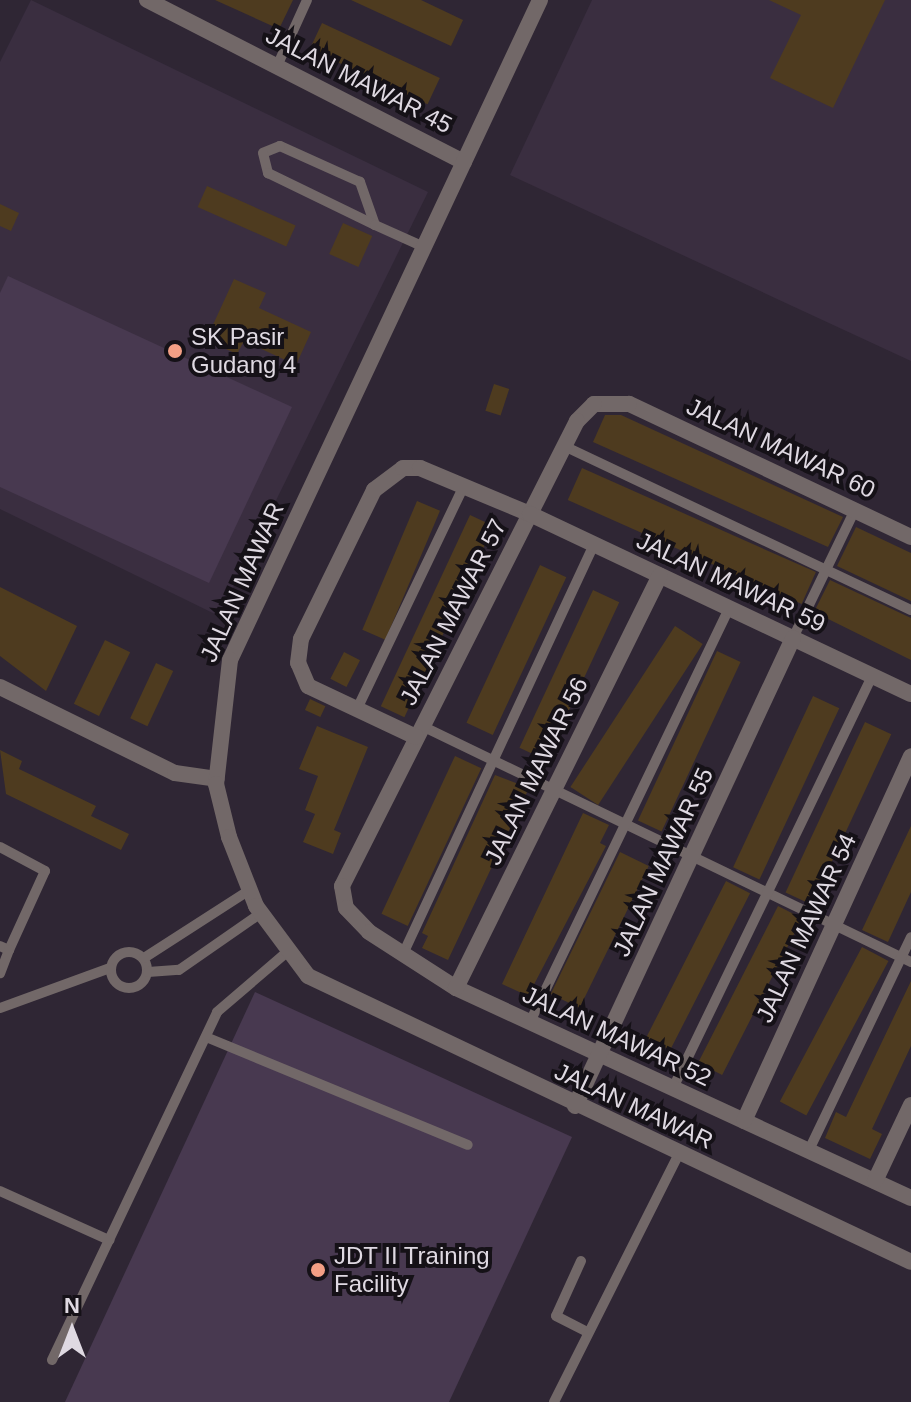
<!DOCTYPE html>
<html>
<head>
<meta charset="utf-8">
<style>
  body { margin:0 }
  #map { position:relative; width:911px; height:1402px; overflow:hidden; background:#2f2634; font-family:Arial,sans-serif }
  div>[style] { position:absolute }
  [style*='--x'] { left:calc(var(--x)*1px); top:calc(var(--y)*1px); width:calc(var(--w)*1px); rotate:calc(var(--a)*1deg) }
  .built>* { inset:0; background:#3a2e40 }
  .green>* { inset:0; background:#483950 }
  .building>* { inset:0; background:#4e3b1f; transform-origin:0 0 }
  .service>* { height:10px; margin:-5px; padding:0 5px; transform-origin:5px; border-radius:5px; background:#726868 }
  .service>.ring { margin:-5px; padding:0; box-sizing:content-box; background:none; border:10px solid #726868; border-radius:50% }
  .minor>* { height:16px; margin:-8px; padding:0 8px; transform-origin:8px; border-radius:8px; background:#726868 }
  .tertiary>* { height:16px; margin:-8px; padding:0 8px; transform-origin:8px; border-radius:8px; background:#726868 }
  .dots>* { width:22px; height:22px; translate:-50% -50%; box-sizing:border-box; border:4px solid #151117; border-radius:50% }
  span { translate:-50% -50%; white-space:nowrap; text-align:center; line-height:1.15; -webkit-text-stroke:8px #151117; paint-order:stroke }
  .street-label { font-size:24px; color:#dfd9e2 }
  .poi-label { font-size:24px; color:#dfd9e2 }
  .left { translate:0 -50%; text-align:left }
  .north { position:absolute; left:32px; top:1290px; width:80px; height:80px; -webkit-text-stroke:6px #151117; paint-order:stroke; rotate:0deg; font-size:22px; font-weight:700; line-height:32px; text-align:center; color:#dfd9e2 }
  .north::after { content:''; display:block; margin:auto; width:28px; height:36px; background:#dfd9e2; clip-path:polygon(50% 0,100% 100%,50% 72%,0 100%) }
</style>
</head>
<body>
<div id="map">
  <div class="built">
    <div style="clip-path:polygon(31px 0,428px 192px,219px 616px,0 509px,0 62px)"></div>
    <div style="clip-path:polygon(592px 0,911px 0,911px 361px,510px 175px)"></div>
  </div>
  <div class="green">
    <div style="clip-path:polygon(8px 276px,292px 407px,209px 583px,0 487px,0 293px)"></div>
    <div style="clip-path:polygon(255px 992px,572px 1137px,449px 1402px,65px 1402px)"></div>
  </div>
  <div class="building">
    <div style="clip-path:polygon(215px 0,293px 0,279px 29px)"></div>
    <div style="clip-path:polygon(351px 0,421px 0,463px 20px,451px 46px)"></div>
    <div style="clip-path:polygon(769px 0,885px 0,833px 108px,770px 78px,801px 15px)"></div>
    <div style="left:322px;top:23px;width:130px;height:29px;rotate:25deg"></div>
    <div style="left:207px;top:186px;width:97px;height:23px;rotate:24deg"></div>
    <div style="clip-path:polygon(0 204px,19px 213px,11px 231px,0 226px)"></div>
    <div style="left:343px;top:223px;width:32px;height:34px;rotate:24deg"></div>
    <div style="clip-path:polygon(234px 279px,266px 293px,259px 308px,311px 332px,296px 365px,244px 341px,237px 354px,206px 340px)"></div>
    <div style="left:494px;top:384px;width:16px;height:28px;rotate:18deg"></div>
    <div style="clip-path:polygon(605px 415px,621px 415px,843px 517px,828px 547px,593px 442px)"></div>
    <div style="left:582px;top:468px;width:256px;height:35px;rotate:24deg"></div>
    <div style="left:417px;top:501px;width:25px;height:140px;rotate:23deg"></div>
    <div style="left:470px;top:515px;width:26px;height:211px;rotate:25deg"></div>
    <div style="clip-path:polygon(856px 527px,911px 553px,911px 601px,837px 566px)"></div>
    <div style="left:540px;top:565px;width:29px;height:174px;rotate:25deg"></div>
    <div style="clip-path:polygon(830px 580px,911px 618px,911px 660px,814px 612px)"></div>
    <div style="clip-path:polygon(0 587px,77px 626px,46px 691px,0 656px)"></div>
    <div style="left:593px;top:590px;width:29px;height:174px;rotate:25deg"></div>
    <div style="left:675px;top:626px;width:33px;height:192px;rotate:33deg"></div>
    <div style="left:105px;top:640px;width:28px;height:71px;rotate:26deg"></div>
    <div style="left:717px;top:651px;width:26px;height:187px;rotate:25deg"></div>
    <div style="left:344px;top:652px;width:18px;height:30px;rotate:27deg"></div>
    <div style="left:156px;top:663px;width:19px;height:61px;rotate:25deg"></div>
    <div style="left:813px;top:696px;width:29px;height:189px;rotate:25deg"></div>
    <div style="left:310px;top:699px;width:17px;height:12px;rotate:25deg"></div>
    <div style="left:865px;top:722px;width:29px;height:188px;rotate:25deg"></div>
    <div style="clip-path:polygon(317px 726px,368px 747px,334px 830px,341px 833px,333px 854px,303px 842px,315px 814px,305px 810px,318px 776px,299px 769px)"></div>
    <div style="clip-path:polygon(0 750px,22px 761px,19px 769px,96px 806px,91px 816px,129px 834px,121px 850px,6px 794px)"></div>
    <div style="left:455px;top:756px;width:29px;height:174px;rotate:25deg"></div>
    <div style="clip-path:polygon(495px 775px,529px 788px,448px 960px,422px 948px,428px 936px,422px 933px)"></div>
    <div style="clip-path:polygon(583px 813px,609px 825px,600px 843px,606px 846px,528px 996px,502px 984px)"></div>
    <div style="clip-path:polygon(911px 826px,911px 892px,888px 942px,862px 930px)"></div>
    <div style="left:620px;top:852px;width:32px;height:158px;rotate:26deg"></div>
    <div style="left:726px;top:881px;width:27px;height:176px;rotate:27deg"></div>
    <div style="left:778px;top:906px;width:27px;height:176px;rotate:27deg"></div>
    <div style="left:862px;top:947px;width:30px;height:175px;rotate:28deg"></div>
    <div style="clip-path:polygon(911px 981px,911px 1046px,872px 1129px,882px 1134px,870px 1159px,825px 1138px,836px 1112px,846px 1117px)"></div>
  </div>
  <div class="service">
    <div style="--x:278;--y:64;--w:70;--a:-65.6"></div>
    <div style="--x:375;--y:225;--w:46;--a:-109.2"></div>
    <div style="--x:360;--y:182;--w:88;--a:-155.8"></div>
    <div style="--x:280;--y:146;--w:18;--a:158"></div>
    <div style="--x:263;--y:153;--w:21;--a:76"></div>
    <div style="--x:268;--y:173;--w:119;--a:25.9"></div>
    <div style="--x:375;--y:225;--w:54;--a:24.2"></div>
    <div style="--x:564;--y:446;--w:384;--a:25.3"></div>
    <div style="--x:793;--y:638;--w:142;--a:-64.2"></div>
    <div style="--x:357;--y:709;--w:247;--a:-64.4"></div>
    <div style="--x:422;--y:726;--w:543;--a:25.76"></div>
    <div style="--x:0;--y:847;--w:51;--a:28.1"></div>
    <div style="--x:45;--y:871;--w:87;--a:114.5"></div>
    <div style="--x:0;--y:946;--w:10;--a:24"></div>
    <div style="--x:9;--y:950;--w:25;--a:111"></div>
    <div class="ring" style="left:111px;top:952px;width:26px;height:26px"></div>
    <div style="--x:403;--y:954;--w:452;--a:-65"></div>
    <div style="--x:144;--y:958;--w:124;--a:-32.8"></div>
    <div style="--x:148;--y:972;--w:31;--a:-4"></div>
    <div style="--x:179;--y:970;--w:100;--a:-34.8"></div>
    <div style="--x:0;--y:1008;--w:117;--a:-20"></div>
    <div style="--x:530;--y:1022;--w:459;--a:-64.3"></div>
    <div style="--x:206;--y:1037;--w:283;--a:22.4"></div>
    <div style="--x:673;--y:1088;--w:458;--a:-64.2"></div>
    <div style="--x:809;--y:1150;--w:236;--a:-64.4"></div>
    <div style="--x:0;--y:1191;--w:120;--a:24.2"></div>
    <div style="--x:581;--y:1261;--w:60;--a:114.4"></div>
    <div style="--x:556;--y:1316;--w:36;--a:27"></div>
    <div style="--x:52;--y:1360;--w:385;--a:-64.6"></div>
    <div style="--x:217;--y:1012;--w:92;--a:-40.6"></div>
    <div style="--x:554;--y:1402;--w:278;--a:-63.3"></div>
  </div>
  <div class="minor">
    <div style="--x:147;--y:0;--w:356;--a:27.1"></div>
    <div style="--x:911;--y:537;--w:312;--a:-154.7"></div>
    <div style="--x:629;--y:404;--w:35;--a:180"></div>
    <div style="--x:594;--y:404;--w:24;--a:135"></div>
    <div style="--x:577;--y:421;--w:521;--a:116.81"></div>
    <div style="--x:342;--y:886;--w:22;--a:80"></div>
    <div style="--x:346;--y:908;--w:33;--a:46"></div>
    <div style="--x:369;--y:932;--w:103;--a:32.8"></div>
    <div style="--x:456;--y:988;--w:501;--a:24.78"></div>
    <div style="--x:0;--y:687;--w:195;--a:26.2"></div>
    <div style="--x:175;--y:773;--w:42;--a:8.1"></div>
    <div style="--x:416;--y:737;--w:119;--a:-154.7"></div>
    <div style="--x:308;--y:686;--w:25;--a:-113"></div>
    <div style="--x:298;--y:663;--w:24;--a:-83"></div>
    <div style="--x:301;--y:639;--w:166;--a:-63.9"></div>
    <div style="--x:374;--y:490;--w:36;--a:-37"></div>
    <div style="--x:403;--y:468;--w:17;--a:0"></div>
    <div style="--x:420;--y:468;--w:119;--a:22.7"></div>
    <div style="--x:530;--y:514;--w:421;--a:25.3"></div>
    <div style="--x:456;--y:988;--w:460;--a:-63.7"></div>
    <div style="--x:575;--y:1106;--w:516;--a:-65.02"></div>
    <div style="--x:744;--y:1121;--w:401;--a:-65.4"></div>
    <div style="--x:875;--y:1181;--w:84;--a:-64.7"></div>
  </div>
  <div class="tertiary">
    <div style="--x:540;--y:0;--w:729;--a:115.16"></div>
    <div style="--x:230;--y:660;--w:125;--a:96.4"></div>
    <div style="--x:216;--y:784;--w:55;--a:76.2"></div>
    <div style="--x:229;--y:837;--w:74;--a:68.6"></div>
    <div style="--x:256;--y:906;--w:87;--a:53.4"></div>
    <div style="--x:308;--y:976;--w:667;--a:25.37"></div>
  </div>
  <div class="dots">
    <div style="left:175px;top:351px;background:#f39f85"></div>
    <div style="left:318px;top:1270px;background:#f39f85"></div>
  </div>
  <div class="street-label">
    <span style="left:359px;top:80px;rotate:27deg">JALAN MAWAR 45</span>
    <span style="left:781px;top:448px;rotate:25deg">JALAN MAWAR 60</span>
    <span style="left:242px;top:582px;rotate:-66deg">JALAN MAWAR</span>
    <span style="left:731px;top:582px;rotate:25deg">JALAN MAWAR 59</span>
    <span style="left:453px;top:612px;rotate:-63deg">JALAN MAWAR 57</span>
    <span style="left:536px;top:771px;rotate:-64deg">JALAN MAWAR 56</span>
    <span style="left:663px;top:862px;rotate:-65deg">JALAN MAWAR 55</span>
    <span style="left:806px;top:928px;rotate:-65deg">JALAN MAWAR 54</span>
    <span style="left:617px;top:1036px;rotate:25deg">JALAN MAWAR 52</span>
    <span style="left:634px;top:1106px;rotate:25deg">JALAN MAWAR</span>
  </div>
  <div class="poi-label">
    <span class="left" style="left:191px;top:351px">SK Pasir<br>Gudang 4</span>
    <span class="left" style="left:334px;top:1270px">JDT II Training<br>Facility</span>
  </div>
  <div class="north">N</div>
</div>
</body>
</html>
